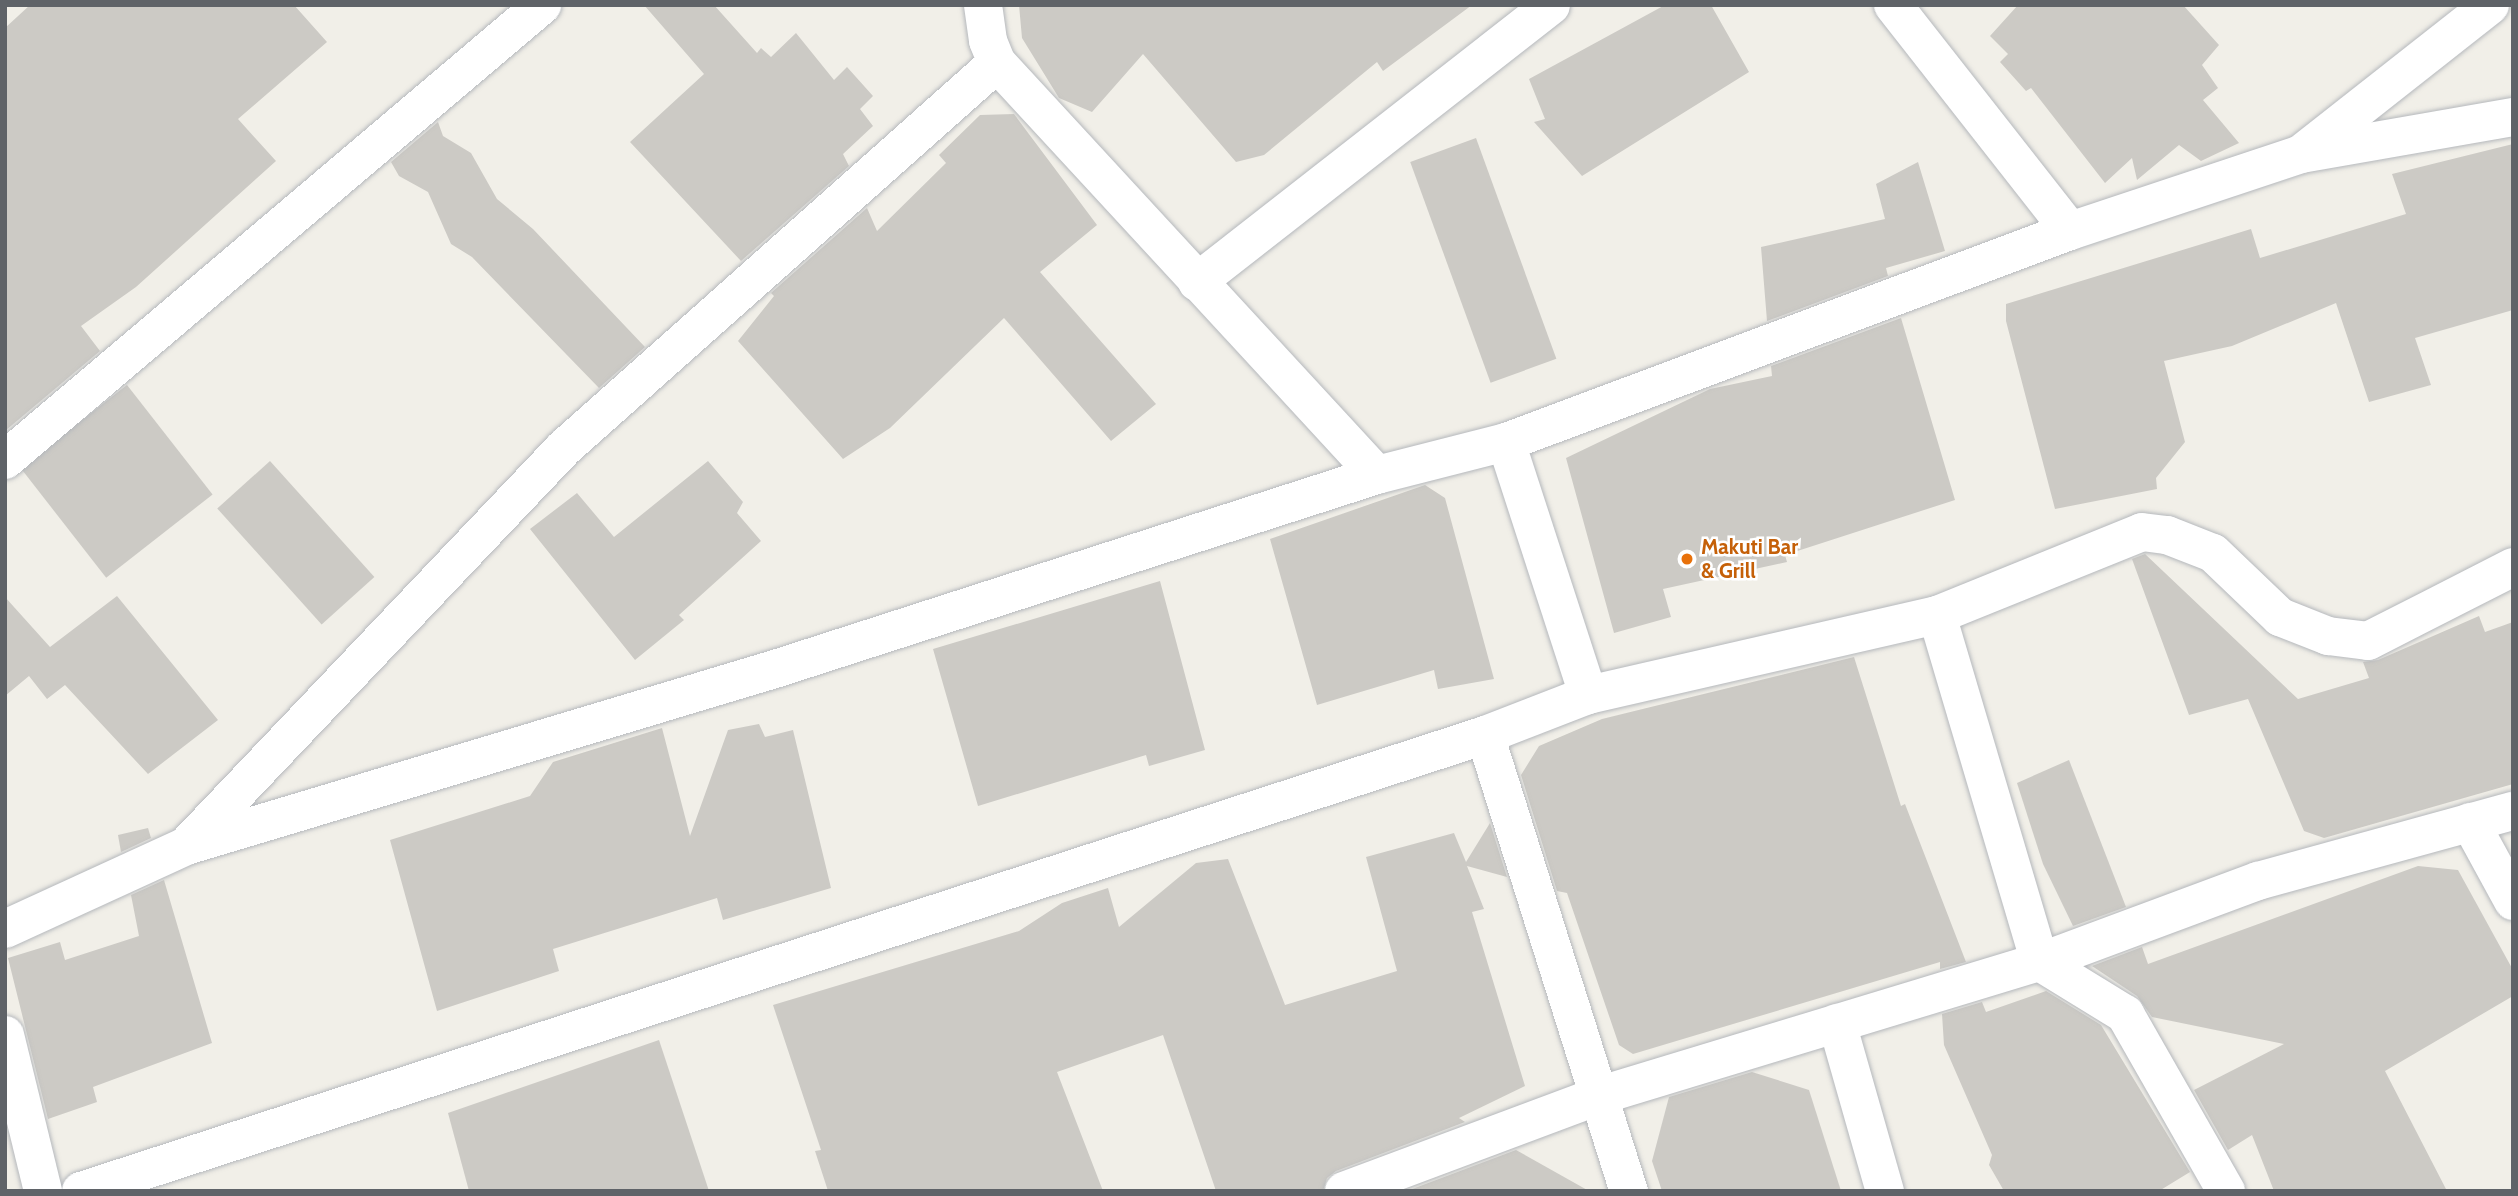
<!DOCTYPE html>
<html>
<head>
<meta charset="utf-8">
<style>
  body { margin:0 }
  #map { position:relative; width:2518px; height:1196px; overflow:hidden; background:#f1efe8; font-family:Cabin,sans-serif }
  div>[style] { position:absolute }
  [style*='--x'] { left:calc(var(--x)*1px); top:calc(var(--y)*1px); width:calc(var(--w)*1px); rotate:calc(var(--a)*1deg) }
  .building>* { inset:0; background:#cccac5; transform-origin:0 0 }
  .roads { filter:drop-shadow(0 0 2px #b5b8bc) drop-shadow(0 0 2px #b5b8bc) }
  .street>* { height:38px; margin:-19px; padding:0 19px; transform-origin:19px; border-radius:19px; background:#fff }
  .dots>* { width:19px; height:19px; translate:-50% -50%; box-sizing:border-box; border:4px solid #fff; border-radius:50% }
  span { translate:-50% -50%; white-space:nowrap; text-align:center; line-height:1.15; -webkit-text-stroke:5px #fff; paint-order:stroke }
  .food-label { font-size:21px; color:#c56008; font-weight:700 }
  .left { translate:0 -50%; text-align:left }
  .frame { position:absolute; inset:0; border:7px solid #5f6368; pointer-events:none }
</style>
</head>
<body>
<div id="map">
  <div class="building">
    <div style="clip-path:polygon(30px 5px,294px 5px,327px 42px,238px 119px,276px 161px,136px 287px,81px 326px,100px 351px,5px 431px,5px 28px)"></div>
    <div style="clip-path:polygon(644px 5px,714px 5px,757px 53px,761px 48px,771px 57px,796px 33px,834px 80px,847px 67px,873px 96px,860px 109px,873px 126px,843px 154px,849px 166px,741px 261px,630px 142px,704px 74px)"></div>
    <div style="clip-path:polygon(1019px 5px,1472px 5px,1383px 71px,1377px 62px,1264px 155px,1236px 162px,1143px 54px,1092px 112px,1059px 98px,1022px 38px)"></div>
    <div style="clip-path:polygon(1665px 5px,1711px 5px,1749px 72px,1582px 176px,1534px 122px,1545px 119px,1529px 79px)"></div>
    <div style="clip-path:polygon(2018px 5px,2183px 5px,2219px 45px,2202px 65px,2218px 88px,2203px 100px,2239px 143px,2201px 161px,2179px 145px,2137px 180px,2132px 158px,2105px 183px,2031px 88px,2026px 91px,2000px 62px,2008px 54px,1990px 36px)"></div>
    <div style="clip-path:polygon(1014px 114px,1097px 225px,1040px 272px,1156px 404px,1111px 441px,1004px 318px,890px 428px,843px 459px,738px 341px,774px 296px,771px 293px,867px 208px,877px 231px,946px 163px,939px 155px,980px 115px)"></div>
    <div style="clip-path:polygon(438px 122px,443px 136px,471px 153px,497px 199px,533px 229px,645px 347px,599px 388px,472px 257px,451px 244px,428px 192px,399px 176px,391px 162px)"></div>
    <div style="left:1476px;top:138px;width:235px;height:70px;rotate:70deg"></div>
    <div style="clip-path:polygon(2513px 144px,2513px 310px,2415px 338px,2431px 385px,2369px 402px,2336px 303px,2232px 346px,2164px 361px,2185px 442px,2156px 478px,2157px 489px,2055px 509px,2006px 321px,2006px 304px,2251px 229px,2260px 258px,2406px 214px,2392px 174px)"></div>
    <div style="clip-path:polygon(1918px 162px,1945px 251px,1886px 268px,1888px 276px,1767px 321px,1761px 247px,1885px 219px,1876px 184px)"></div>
    <div style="clip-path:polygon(1901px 318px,1955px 500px,1785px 555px,1787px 562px,1663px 589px,1671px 617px,1614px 633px,1566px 458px,1710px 389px,1772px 376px,1771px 366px)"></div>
    <div style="left:127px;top:385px;width:139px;height:135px;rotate:52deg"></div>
    <div style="left:270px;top:461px;width:156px;height:71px;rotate:48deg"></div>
    <div style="clip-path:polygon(708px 461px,743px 502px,737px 513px,761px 541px,679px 615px,684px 620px,635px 660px,530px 529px,577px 493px,614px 537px)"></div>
    <div style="clip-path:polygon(1425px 485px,1445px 498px,1494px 679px,1438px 689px,1434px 670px,1317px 705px,1270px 539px)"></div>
    <div style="clip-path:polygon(2145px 554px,2298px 699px,2369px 678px,2363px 662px,2378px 660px,2479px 616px,2485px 632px,2513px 622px,2513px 784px,2324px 838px,2304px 831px,2248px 699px,2189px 715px,2132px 559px)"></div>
    <div style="clip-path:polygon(1160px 581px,1205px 750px,1149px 766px,1146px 755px,978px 806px,933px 649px)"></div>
    <div style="clip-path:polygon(117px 596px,218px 720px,148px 774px,65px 685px,47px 699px,29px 676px,5px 696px,5px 597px,50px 647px)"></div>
    <div style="clip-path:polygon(1854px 657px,1901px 806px,1905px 804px,1966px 962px,1940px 969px,1940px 962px,1633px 1054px,1619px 1045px,1567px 893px,1557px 891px,1521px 775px,1539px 746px,1602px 719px)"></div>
    <div style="clip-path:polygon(759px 724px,765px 737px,793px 730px,831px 888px,723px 920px,717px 898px,553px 949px,559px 971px,437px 1011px,390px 840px,530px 796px,553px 762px,662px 728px,690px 836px,728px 730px)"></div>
    <div style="clip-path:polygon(2069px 760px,2126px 907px,2073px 926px,2043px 864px,2017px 783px)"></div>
    <div style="clip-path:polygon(1490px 823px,1507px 877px,1467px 866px,1484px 909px,1472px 912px,1525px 1086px,1459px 1118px,1465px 1122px,1336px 1171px,1327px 1178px,1323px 1191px,1216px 1191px,1163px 1035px,1057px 1072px,1103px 1191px,828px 1191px,815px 1151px,821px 1150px,773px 1005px,1019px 931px,1062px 903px,1108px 888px,1119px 927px,1196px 863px,1228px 859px,1285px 1005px,1397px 971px,1366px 857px,1454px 833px,1466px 862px)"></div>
    <div style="clip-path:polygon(148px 828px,151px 838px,121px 852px,118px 835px)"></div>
    <div style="clip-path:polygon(2418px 866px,2458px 870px,2513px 970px,2513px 996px,2385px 1071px,2447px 1191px,2274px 1191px,2252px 1135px,2228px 1150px,2194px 1090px,2284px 1044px,2152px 1017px,2137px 996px,2092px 966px,2142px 947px,2148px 964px)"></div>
    <div style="clip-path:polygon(164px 880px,212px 1043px,93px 1087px,97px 1102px,48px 1119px,8px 958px,60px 942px,65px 960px,139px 936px,131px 895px)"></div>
    <div style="clip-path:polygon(2046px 991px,2101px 1025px,2190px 1172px,2159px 1191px,2004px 1191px,1989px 1165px,1992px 1155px,1944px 1045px,1942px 1014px,1982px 1002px,1986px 1012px)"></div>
    <div style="clip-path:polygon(659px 1040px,709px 1191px,469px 1191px,448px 1113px)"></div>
    <div style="clip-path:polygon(1752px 1072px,1809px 1090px,1841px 1191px,1662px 1191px,1652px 1161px,1669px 1097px)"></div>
    <div style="clip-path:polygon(1516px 1150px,1589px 1191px,1407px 1191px)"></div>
  </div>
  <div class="roads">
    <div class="street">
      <div style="--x:983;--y:5;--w:36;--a:82"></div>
      <div style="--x:988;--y:41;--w:24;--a:68"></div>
      <div style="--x:997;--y:63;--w:560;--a:47.31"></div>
      <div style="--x:1893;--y:5;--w:287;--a:51.9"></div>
      <div style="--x:2306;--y:150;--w:234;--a:-38.2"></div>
      <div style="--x:1197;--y:282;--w:449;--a:-38"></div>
      <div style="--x:1506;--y:442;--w:266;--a:72"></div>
      <div style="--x:5;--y:460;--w:704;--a:-40.27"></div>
      <div style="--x:1937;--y:615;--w:362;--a:73.5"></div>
      <div style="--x:2040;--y:962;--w:100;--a:31.5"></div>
      <div style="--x:2125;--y:1014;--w:204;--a:60.3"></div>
      <div style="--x:1485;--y:735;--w:478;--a:72.5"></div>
      <div style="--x:2470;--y:822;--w:90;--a:61.4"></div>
      <div style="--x:188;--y:844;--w:546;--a:-46.48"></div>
      <div style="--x:564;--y:448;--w:579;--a:-41.64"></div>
      <div style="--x:5;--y:929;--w:199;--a:-24.6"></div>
      <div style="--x:186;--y:846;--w:618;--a:-16.73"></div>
      <div style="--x:778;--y:668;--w:629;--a:-17.86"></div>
      <div style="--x:1377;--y:475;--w:133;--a:-14.3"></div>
      <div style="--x:1506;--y:442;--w:602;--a:-20.51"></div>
      <div style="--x:2070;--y:231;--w:243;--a:-18.4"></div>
      <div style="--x:2301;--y:154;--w:215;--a:-9.9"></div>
      <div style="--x:1837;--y:1023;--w:175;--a:74.1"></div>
      <div style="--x:5;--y:1035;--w:161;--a:76.3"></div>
      <div style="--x:81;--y:1191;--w:1476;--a:-17.99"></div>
      <div style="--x:1485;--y:735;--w:110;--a:-21.2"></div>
      <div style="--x:1588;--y:695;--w:358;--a:-12.9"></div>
      <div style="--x:1937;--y:615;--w:221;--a:-22"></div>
      <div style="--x:2142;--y:532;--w:25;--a:7"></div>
      <div style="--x:2167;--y:535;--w:49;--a:21.4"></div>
      <div style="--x:2213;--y:553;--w:93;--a:43.7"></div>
      <div style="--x:2280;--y:617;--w:52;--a:21.6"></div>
      <div style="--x:2328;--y:636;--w:40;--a:7.1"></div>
      <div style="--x:2368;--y:641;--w:163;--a:-27"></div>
      <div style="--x:1344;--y:1191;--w:271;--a:-20.5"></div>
      <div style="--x:1598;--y:1096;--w:462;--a:-16.9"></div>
      <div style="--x:2040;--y:962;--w:233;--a:-20.4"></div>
      <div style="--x:2258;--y:881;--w:264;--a:-15.4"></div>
    </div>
  </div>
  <div class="dots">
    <div style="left:1687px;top:559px;background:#e8710a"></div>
  </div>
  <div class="food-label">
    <span class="left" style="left:1701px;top:559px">Makuti Bar<br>&amp; Grill</span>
  </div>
  <div class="frame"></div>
</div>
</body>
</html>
